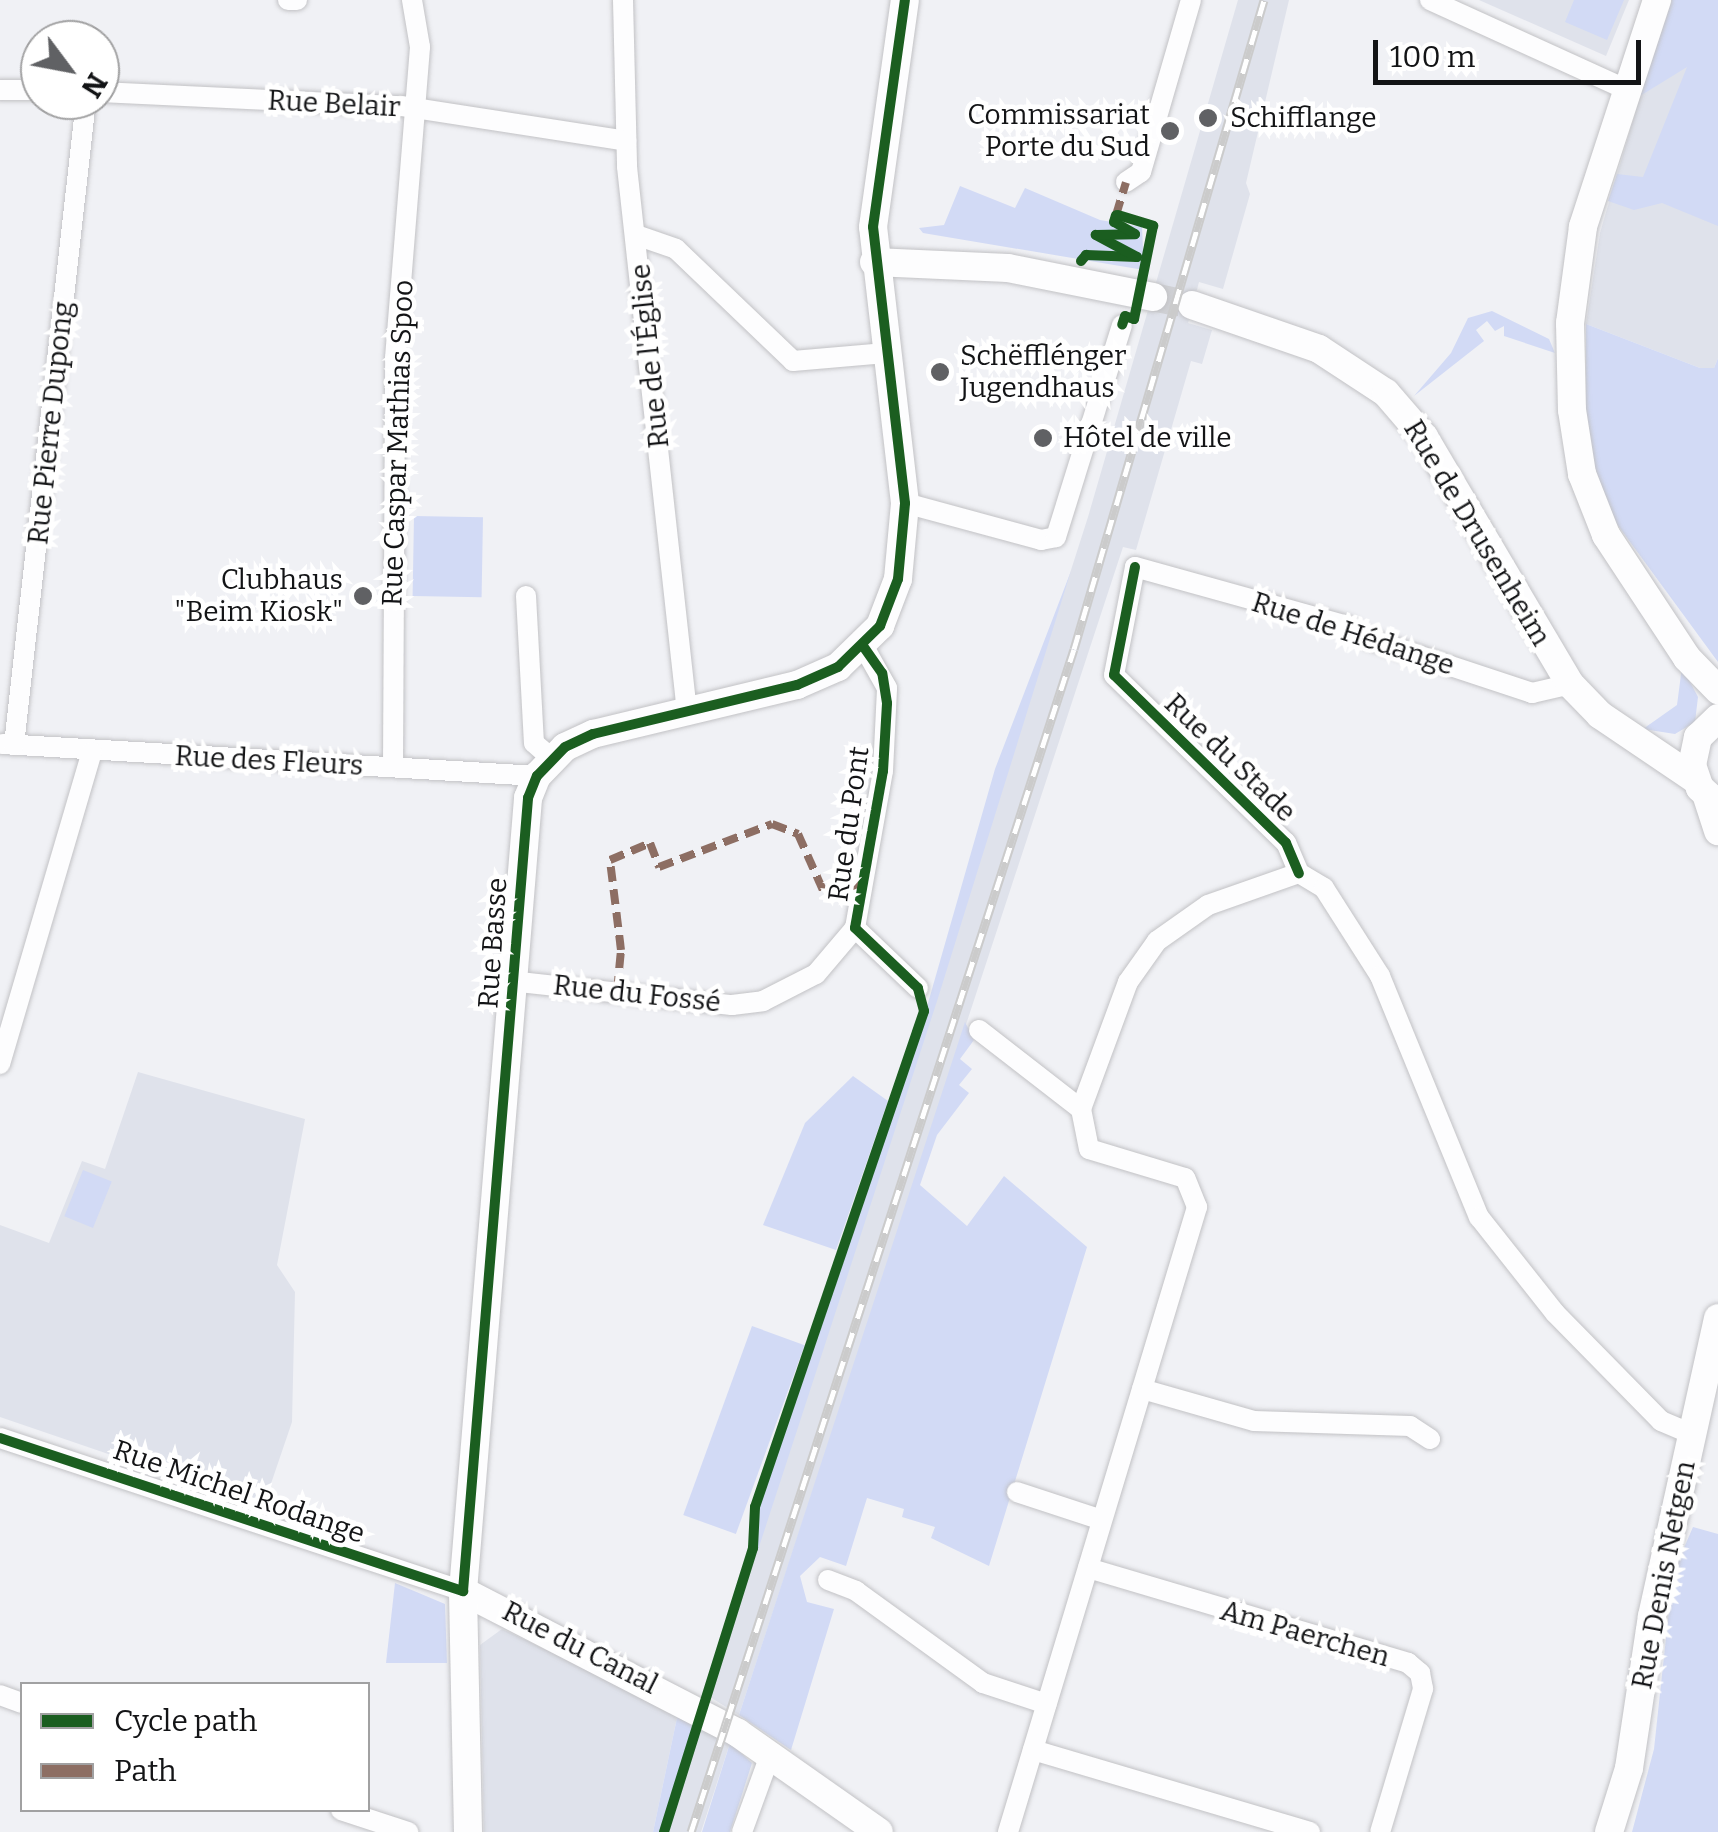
<!DOCTYPE html>
<html>
<head>
<meta charset="utf-8">
<style>
  body { margin:0 }
  #map { position:relative; width:1718px; height:1832px; overflow:hidden; background:#f0f1f5; font-family:Bitter,serif }
  div>[style] { position:absolute }
  [style*='--x'] { left:calc(var(--x)*1px); top:calc(var(--y)*1px); width:calc(var(--w)*1px); rotate:calc(var(--a)*1deg) }
  .built>* { inset:0; background:#dfe2eb }
  .green>* { inset:0; background:#d2daf5; transform-origin:0 0 }
  .secondary-tunnel>* { height:28px; margin-top:-14px; transform-origin:0; background:repeating-linear-gradient(90deg,#cfd0d4 0 28px,transparent 0 42px) }
  .roads { filter:drop-shadow(0 0 2px #c2c2c5) drop-shadow(0 0 2px #c2c2c5) }
  .street>* { height:20px; margin:-10px; padding:0 10px; transform-origin:10px; border-radius:10px; background:#fdfdfe }
  .secondary>* { height:28px; margin:-14px; padding:0 14px; transform-origin:14px; border-radius:14px; background:#fdfdfe }
  .rail>* { height:9px; margin-top:-4.5px; transform-origin:0; background:repeating-linear-gradient(90deg,#fff 0 15px,#cbcbcb 0 30px); box-sizing:border-box; border-block:2px solid #cbcbcb }
  .quiet>* { height:8px; margin-top:-4px; transform-origin:0; background:repeating-linear-gradient(90deg,#8d6e63 0 15px,transparent 0 23px) }
  .cycleway>* { height:10px; margin:-5px; padding:0 5px; transform-origin:5px; border-radius:5px; background:#1b5e20 }
  .dots>* { width:28px; height:28px; translate:-50% -50%; box-sizing:border-box; border:5px solid #fff; border-radius:50% }
  span { translate:-50% -50%; white-space:nowrap; text-align:center; line-height:1.15; -webkit-text-stroke:9px #fff; paint-order:stroke }
  .street-label { font-size:28px; color:#131416 }
  .poi-label { font-size:28px; color:#131416 }
  .right { translate:-100% -50%; text-align:right }
  .left { translate:0 -50%; text-align:left }
  .legend { position:absolute; left:20px; top:1682px; width:350px; height:130px; box-sizing:border-box; background:#fff; border:2px solid #a1a1a2; margin:0; padding:12px 18px; list-style:none; font-size:30px; color:#131416 }
  .legend li { display:flex; align-items:center; gap:20px; height:50px }
  .legend b { width:50px; border:2px solid #a1a1a2 }
  .north { position:absolute; left:20px; top:20px; width:100px; height:100px; box-sizing:border-box; background:#fff; border:2px solid #a1a1a2; border-radius:50%; rotate:122deg; font-size:28px; font-weight:700; line-height:40px; text-align:center; color:#131416 }
  .north::after { content:''; display:block; margin:auto; width:35px; height:45px; background:#606164; clip-path:polygon(50% 0,100% 100%,50% 72%,0 100%) }
  .scale { position:absolute; left:1373px; top:40px; width:268px; height:45px; box-sizing:border-box; border:5px solid #131416; border-top:0; padding-left:12px; font-size:30px; line-height:35px; white-space:nowrap; color:#131416; -webkit-text-stroke:8px #fff; paint-order:stroke }
</style>
</head>
<body>
<div id="map">
  <div class="built">
    <div style="clip-path:polygon(1238px 0,1289px 0,1246px 183px,1250px 194px,1223px 289px,1199px 282px,1188px 323px,1212px 330px,1202px 364px,1191px 361px,1136px 550px,1123px 547px,739px 1715px,710px 1697px,1088px 517px)"></div>
    <div style="clip-path:polygon(1479px 0,1629px 0,1606px 56px)"></div>
    <div style="clip-path:polygon(1699px 61px,1718px 190px,1718px 358px,1714px 368px,1700px 368px,1586px 324px,1600px 233px,1640px 96px,1665px 76px)"></div>
    <div style="clip-path:polygon(138px 1072px,305px 1119px,277px 1265px,295px 1292px,292px 1422px,263px 1507px,0 1417px,0 1225px,49px 1243px,82px 1161px,105px 1169px)"></div>
    <div style="clip-path:polygon(502px 1629px,678px 1713px,653px 1832px,484px 1832px,480px 1645px)"></div>
    <div style="clip-path:polygon(701px 1725px,730px 1743px,701px 1832px,669px 1832px)"></div>
  </div>
  <div class="green">
    <div style="clip-path:polygon(1574px 0,1624px 0,1607px 40px,1565px 22px)"></div>
    <div style="clip-path:polygon(1672px 0,1718px 0,1718px 226px,1662px 203px,1634px 210px,1608px 201px,1617px 174px,1643px 177px,1687px 67px,1640px 96px)"></div>
    <div style="clip-path:polygon(960px 186px,1015px 208px,1025px 188px,1100px 220px,1142px 227px,1144px 270px,923px 233px,919px 228px,944px 225px)"></div>
    <div style="clip-path:polygon(1492px 311px,1549px 339px,1555px 353px,1504px 336px,1504px 326px,1495px 331px,1487px 321px,1476px 330px,1484px 341px,1414px 396px,1451px 353px,1468px 318px)"></div>
    <div style="clip-path:polygon(1586px 324px,1700px 368px,1714px 368px,1718px 358px,1718px 662px,1611px 516px,1594px 473px,1586px 418px)"></div>
    <div style="left:414px;top:516px;width:69px;height:80px;rotate:1deg"></div>
    <div style="clip-path:polygon(1071px 571px,938px 998px,758px 1550px,753px 1548px,755px 1507px,918px 1038px,995px 769px)"></div>
    <div style="clip-path:polygon(1682px 667px,1698px 697px,1695px 722px,1675px 734px,1643px 729px,1677px 705px)"></div>
    <div style="clip-path:polygon(965px 1022px,974px 1040px,960px 1059px,972px 1069px,959px 1085px,969px 1093px,937px 1135px,920px 1185px,967px 1226px,1004px 1176px,1087px 1247px,989px 1566px,931px 1538px,935px 1527px,902px 1517px,904px 1509px,867px 1498px,846px 1566px,820px 1557px,800px 1576px,807px 1602px,834px 1609px,791px 1750px,739px 1715px)"></div>
    <div style="clip-path:polygon(853px 1076px,888px 1101px,836px 1250px,763px 1225px,805px 1123px)"></div>
    <div style="left:83px;top:1170px;width:31px;height:50px;rotate:22deg"></div>
    <div style="left:752px;top:1326px;width:56px;height:201px;rotate:20deg"></div>
    <div style="clip-path:polygon(1693px 1527px,1718px 1534px,1718px 1832px,1632px 1832px,1654px 1749px,1673px 1573px)"></div>
    <div style="clip-path:polygon(395px 1583px,445px 1604px,447px 1663px,386px 1663px)"></div>
    <div style="clip-path:polygon(678px 1713px,701px 1725px,669px 1832px,653px 1832px)"></div>
    <div style="clip-path:polygon(730px 1743px,752px 1763px,730px 1832px,702px 1832px)"></div>
  </div>
  <div class="secondary-tunnel">
    <div style="--x:1153;--y:297;--w:40;--a:12"></div>
  </div>
  <div class="roads">
    <div class="street">
      <div style="--x:288;--y:0;--w:9;--a:0"></div>
      <div style="--x:623;--y:0;--w:167;--a:88.6"></div>
      <div style="--x:627;--y:167;--w:548;--a:83.72"></div>
      <div style="--x:1430;--y:0;--w:214;--a:24.5"></div>
      <div style="--x:0;--y:90;--w:40;--a:0"></div>
      <div style="--x:100;--y:92;--w:301;--a:2.7"></div>
      <div style="--x:401;--y:106;--w:228;--a:8.8"></div>
      <div style="--x:1126;--y:182;--w:18;--a:-34"></div>
      <div style="--x:1141;--y:172;--w:179;--a:-73.8"></div>
      <div style="--x:639;--y:236;--w:39;--a:19"></div>
      <div style="--x:676;--y:249;--w:162;--a:43.7"></div>
      <div style="--x:793;--y:361;--w:93;--a:-4.9"></div>
      <div style="--x:905;--y:503;--w:141;--a:15.2"></div>
      <div style="--x:1041;--y:540;--w:15;--a:-11"></div>
      <div style="--x:1056;--y:537;--w:222;--a:-72.7"></div>
      <div style="--x:526;--y:596;--w:147;--a:86.9"></div>
      <div style="--x:534;--y:743;--w:23;--a:41"></div>
      <div style="--x:2;--y:744;--w:536;--a:3.42"></div>
      <div style="--x:14;--y:745;--w:649;--a:-83.63"></div>
      <div style="--x:393;--y:767;--w:409;--a:-89.7"></div>
      <div style="--x:395;--y:358;--w:312;--a:-85.4"></div>
      <div style="--x:420;--y:47;--w:48;--a:-99.7"></div>
      <div style="--x:1299;--y:873;--w:33;--a:-113"></div>
      <div style="--x:1286;--y:843;--w:240;--a:-135.7"></div>
      <div style="--x:1114;--y:675;--w:110;--a:-79"></div>
      <div style="--x:1135;--y:567;--w:221;--a:15.5"></div>
      <div style="--x:1348;--y:626;--w:25;--a:32"></div>
      <div style="--x:1369;--y:639;--w:172;--a:18.3"></div>
      <div style="--x:1532;--y:693;--w:39;--a:-13"></div>
      <div style="--x:1299;--y:873;--w:29;--a:31"></div>
      <div style="--x:1324;--y:888;--w:104;--a:57.5"></div>
      <div style="--x:1380;--y:976;--w:261;--a:67.7"></div>
      <div style="--x:1479;--y:1217;--w:122;--a:51.6"></div>
      <div style="--x:1555;--y:1313;--w:151;--a:45.5"></div>
      <div style="--x:1661;--y:1421;--w:34;--a:23"></div>
      <div style="--x:855;--y:928;--w:87;--a:43.6"></div>
      <div style="--x:510;--y:981;--w:223;--a:6.2"></div>
      <div style="--x:732;--y:1005;--w:31;--a:-7"></div>
      <div style="--x:763;--y:1001;--w:59;--a:-27"></div>
      <div style="--x:816;--y:974;--w:60;--a:-49.7"></div>
      <div style="--x:855;--y:928;--w:159;--a:-79.9"></div>
      <div style="--x:883;--y:771;--w:83;--a:-87.2"></div>
      <div style="--x:887;--y:688;--w:47;--a:-119.3"></div>
      <div style="--x:979;--y:1030;--w:129;--a:37.8"></div>
      <div style="--x:1081;--y:1109;--w:135;--a:-69.7"></div>
      <div style="--x:1128;--y:982;--w:50;--a:-54.7"></div>
      <div style="--x:1157;--y:941;--w:62;--a:-35.2"></div>
      <div style="--x:1208;--y:905;--w:96;--a:-19.4"></div>
      <div style="--x:0;--y:1064;--w:325;--a:-73.6"></div>
      <div style="--x:1142;--y:1389;--w:116;--a:15.9"></div>
      <div style="--x:1254;--y:1421;--w:156;--a:1.8"></div>
      <div style="--x:1410;--y:1426;--w:24;--a:33"></div>
      <div style="--x:0;--y:1438;--w:488;--a:18.3"></div>
      <div style="--x:1017;--y:1492;--w:89;--a:18.2"></div>
      <div style="--x:1088;--y:1568;--w:334;--a:16.5"></div>
      <div style="--x:1408;--y:1663;--w:16;--a:40"></div>
      <div style="--x:1420;--y:1673;--w:16;--a:79"></div>
      <div style="--x:1423;--y:1689;--w:149;--a:106.7"></div>
      <div style="--x:828;--y:1580;--w:30;--a:21"></div>
      <div style="--x:856;--y:1591;--w:157;--a:35.9"></div>
      <div style="--x:983;--y:1683;--w:67;--a:18.2"></div>
      <div style="--x:0;--y:1695;--w:23;--a:20"></div>
      <div style="--x:1033;--y:1750;--w:289;--a:16.5"></div>
      <div style="--x:341;--y:1810;--w:71;--a:18.2"></div>
      <div style="--x:742;--y:1832;--w:82;--a:-70"></div>
      <div style="--x:1008;--y:1832;--w:653;--a:-73.17"></div>
      <div style="--x:1197;--y:1207;--w:31;--a:-112"></div>
      <div style="--x:1185;--y:1178;--w:100;--a:-163.2"></div>
      <div style="--x:1089;--y:1149;--w:41;--a:-101.3"></div>
    </div>
    <div class="secondary">
      <div style="--x:1657;--y:0;--w:239;--a:108.1"></div>
      <div style="--x:1583;--y:227;--w:97;--a:97.7"></div>
      <div style="--x:1570;--y:323;--w:87;--a:88.7"></div>
      <div style="--x:1572;--y:410;--w:65;--a:81.1"></div>
      <div style="--x:1582;--y:474;--w:66;--a:68.5"></div>
      <div style="--x:1606;--y:535;--w:147;--a:56.6"></div>
      <div style="--x:1687;--y:658;--w:45;--a:45.9"></div>
      <div style="--x:874;--y:262;--w:134;--a:2.6"></div>
      <div style="--x:1008;--y:268;--w:148;--a:11.3"></div>
      <div style="--x:1192;--y:305;--w:134;--a:19.1"></div>
      <div style="--x:1319;--y:349;--w:80;--a:33.3"></div>
      <div style="--x:1386;--y:393;--w:58;--a:49.2"></div>
      <div style="--x:1424;--y:437;--w:287;--a:59.4"></div>
      <div style="--x:1570;--y:684;--w:43;--a:45.9"></div>
      <div style="--x:1600;--y:715;--w:115;--a:34"></div>
      <div style="--x:1718;--y:718;--w:28;--a:136"></div>
      <div style="--x:1698;--y:737;--w:29;--a:102"></div>
      <div style="--x:1692;--y:765;--w:24;--a:71"></div>
      <div style="--x:1700;--y:788;--w:24;--a:42"></div>
      <div style="--x:1707;--y:797;--w:36;--a:72"></div>
      <div style="--x:463;--y:1591;--w:309;--a:27.3"></div>
      <div style="--x:738;--y:1733;--w:172;--a:35.1"></div>
      <div style="--x:468;--y:1832;--w:241;--a:-91.2"></div>
      <div style="--x:463;--y:1591;--w:796;--a:-85.31"></div>
      <div style="--x:528;--y:798;--w:24;--a:-68"></div>
      <div style="--x:537;--y:776;--w:40;--a:-46"></div>
      <div style="--x:565;--y:747;--w:31;--a:-25"></div>
      <div style="--x:593;--y:734;--w:210;--a:-13.5"></div>
      <div style="--x:797;--y:685;--w:45;--a:-23.7"></div>
      <div style="--x:838;--y:667;--w:59;--a:-44.3"></div>
      <div style="--x:880;--y:626;--w:50;--a:-69"></div>
      <div style="--x:898;--y:579;--w:76;--a:-84.7"></div>
      <div style="--x:905;--y:503;--w:278;--a:-96.6"></div>
      <div style="--x:873;--y:227;--w:229;--a:-82"></div>
      <div style="--x:1609;--y:1832;--w:67;--a:-72.6"></div>
      <div style="--x:1629;--y:1768;--w:154;--a:-81.4"></div>
      <div style="--x:1652;--y:1616;--w:305;--a:-77.5"></div>
    </div>
  </div>
  <div class="rail">
    <div style="--x:691;--y:1832;--w:1243;--a:-72.06"></div>
    <div style="--x:1074;--y:649;--w:676;--a:-73.68"></div>
  </div>
  <div class="quiet">
    <div style="--x:1116;--y:215;--w:34;--a:-73"></div>
    <div style="--x:617;--y:991;--w:41;--a:-84.4"></div>
    <div style="--x:621;--y:950;--w:91;--a:-97"></div>
    <div style="--x:610;--y:860;--w:43;--a:-23"></div>
    <div style="--x:650;--y:843;--w:26;--a:69"></div>
    <div style="--x:659;--y:867;--w:121;--a:-20.8"></div>
    <div style="--x:772;--y:824;--w:28;--a:21"></div>
    <div style="--x:798;--y:834;--w:69;--a:66"></div>
    <div style="--x:826;--y:897;--w:44;--a:-22.5"></div>
  </div>
  <div class="cycleway">
    <div style="--x:1118;--y:215;--w:37;--a:17"></div>
    <div style="--x:1153;--y:226;--w:95;--a:101.5"></div>
    <div style="--x:1134;--y:319;--w:9;--a:-162"></div>
    <div style="--x:1125;--y:316;--w:9;--a:108"></div>
    <div style="--x:1081;--y:261;--w:8;--a:-50"></div>
    <div style="--x:1086;--y:255;--w:51;--a:2.2"></div>
    <div style="--x:1137;--y:257;--w:47;--a:-151.8"></div>
    <div style="--x:1096;--y:235;--w:39;--a:-1"></div>
    <div style="--x:1135;--y:234;--w:24;--a:-150"></div>
    <div style="--x:1114;--y:222;--w:7;--a:-74"></div>
    <div style="--x:1135;--y:567;--w:110;--a:101"></div>
    <div style="--x:1114;--y:675;--w:240;--a:44.3"></div>
    <div style="--x:1286;--y:843;--w:33;--a:67"></div>
    <div style="--x:0;--y:1438;--w:488;--a:18.3"></div>
    <div style="--x:463;--y:1591;--w:796;--a:-85.31"></div>
    <div style="--x:528;--y:798;--w:24;--a:-68"></div>
    <div style="--x:537;--y:776;--w:40;--a:-46"></div>
    <div style="--x:565;--y:747;--w:31;--a:-25"></div>
    <div style="--x:593;--y:734;--w:210;--a:-13.5"></div>
    <div style="--x:797;--y:685;--w:45;--a:-23.7"></div>
    <div style="--x:838;--y:667;--w:59;--a:-44.3"></div>
    <div style="--x:880;--y:626;--w:50;--a:-69"></div>
    <div style="--x:898;--y:579;--w:76;--a:-84.7"></div>
    <div style="--x:905;--y:503;--w:278;--a:-96.6"></div>
    <div style="--x:873;--y:227;--w:229;--a:-82"></div>
    <div style="--x:664;--y:1832;--w:298;--a:-72.6"></div>
    <div style="--x:753;--y:1548;--w:41;--a:-87.2"></div>
    <div style="--x:755;--y:1507;--w:524;--a:-71.18"></div>
    <div style="--x:924;--y:1011;--w:24;--a:-105"></div>
    <div style="--x:918;--y:988;--w:87;--a:-136.4"></div>
    <div style="--x:855;--y:928;--w:159;--a:-79.9"></div>
    <div style="--x:883;--y:771;--w:68;--a:-86.6"></div>
    <div style="--x:887;--y:703;--w:30;--a:-99"></div>
    <div style="--x:882;--y:673;--w:32;--a:-125"></div>
  </div>
  <div class="dots">
    <div style="left:1208px;top:118px;background:#606164"></div>
    <div style="left:1170px;top:131px;background:#606164"></div>
    <div style="left:940px;top:372px;background:#606164"></div>
    <div style="left:1043px;top:438px;background:#606164"></div>
    <div style="left:363px;top:596px;background:#606164"></div>
  </div>
  <div class="street-label">
    <span style="left:334px;top:104px;rotate:3deg">Rue Belair</span>
    <span style="left:650px;top:356px;rotate:-96deg">Rue de l'Église</span>
    <span style="left:51px;top:423px;rotate:-84deg">Rue Pierre Dupong</span>
    <span style="left:398px;top:443px;rotate:-88deg">Rue Caspar Mathias Spoo</span>
    <span style="left:1477px;top:533px;rotate:59deg">Rue de Drusenheim</span>
    <span style="left:1353px;top:634px;rotate:18deg">Rue de Hédange</span>
    <span style="left:1230px;top:758px;rotate:44deg">Rue du Stade</span>
    <span style="left:269px;top:761px;rotate:3deg">Rue des Fleurs</span>
    <span style="left:849px;top:824px;rotate:-82deg">Rue du Pont</span>
    <span style="left:493px;top:943px;rotate:-86deg">Rue Basse</span>
    <span style="left:637px;top:994px;rotate:6deg">Rue du Fossé</span>
    <span style="left:239px;top:1492px;rotate:19deg">Rue Michel Rodange</span>
    <span style="left:1664px;top:1575px;rotate:-79deg">Rue Denis Netgen</span>
    <span style="left:1305px;top:1634px;rotate:16deg">Am Paerchen</span>
    <span style="left:580px;top:1648px;rotate:27deg">Rue du Canal</span>
  </div>
  <div class="poi-label">
    <span class="right" style="left:1150px;top:131px">Commissariat<br>Porte du Sud</span>
    <span class="left" style="left:1230px;top:118px">Schifflange</span>
    <span class="left" style="left:960px;top:372px">Schëfflénger<br>Jugendhaus</span>
    <span class="left" style="left:1063px;top:438px">Hôtel de ville</span>
    <span class="right" style="left:343px;top:596px">Clubhaus<br>"Beim Kiosk"</span>
  </div>
  <ul class="legend">
  <li><b style="height:12px;background:#1b5e20"></b>Cycle path</li>
  <li><b style="height:12px;background:#8d6e63"></b>Path</li>
  </ul>
  <div class="north">N</div>
  <div class="scale">100 m</div>
</div>
</body>
</html>
